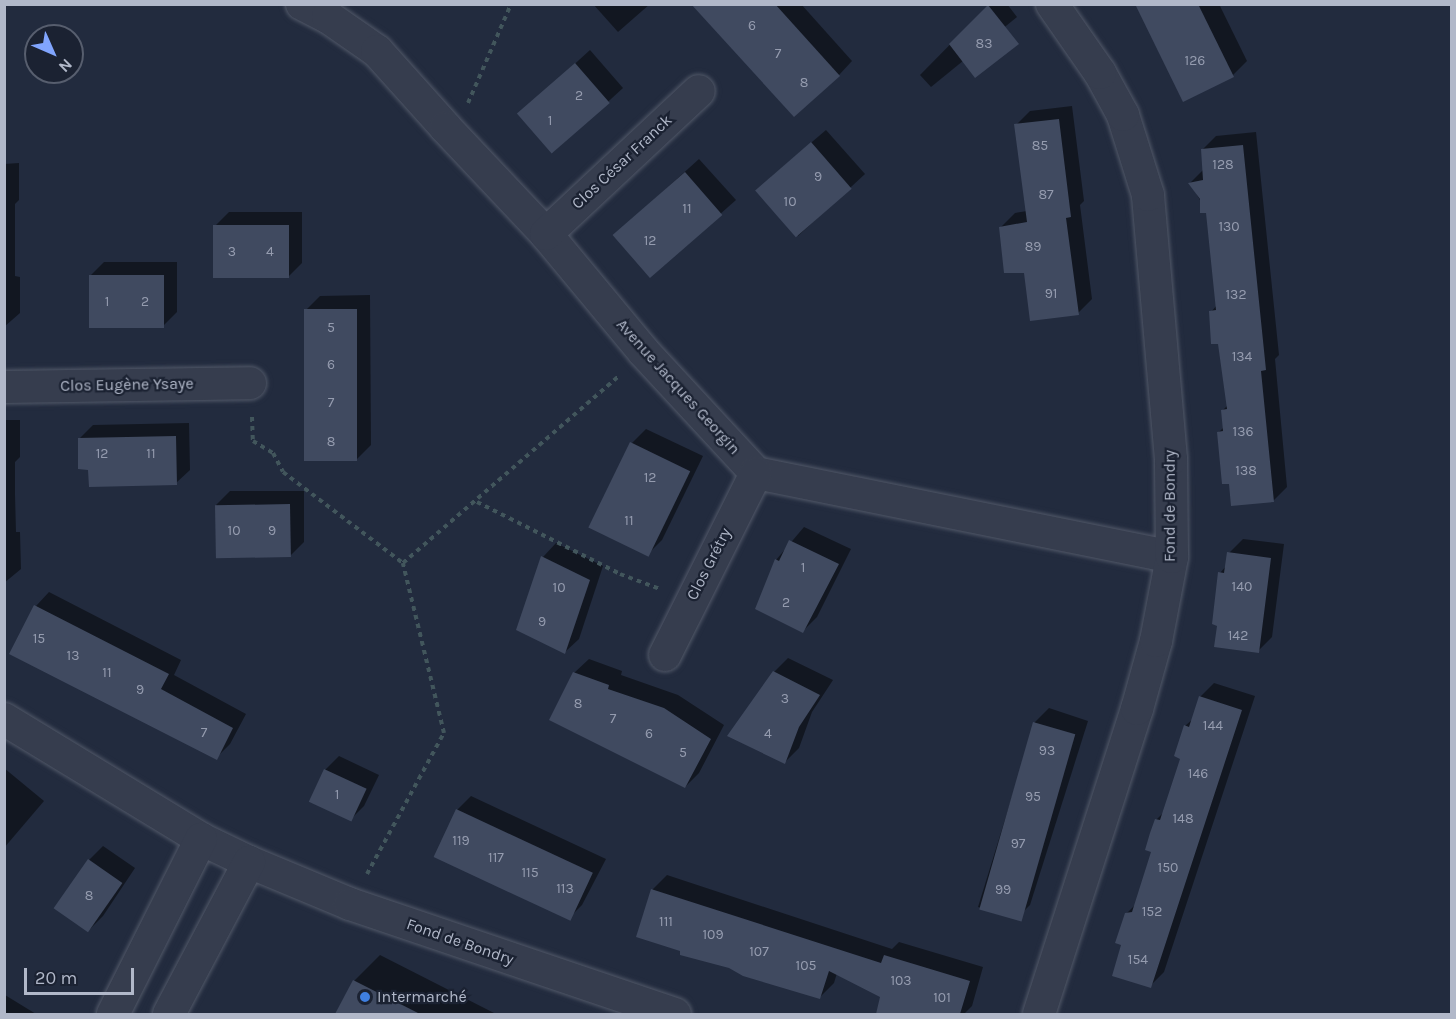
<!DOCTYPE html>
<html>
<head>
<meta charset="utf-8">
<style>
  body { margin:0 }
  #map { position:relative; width:1456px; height:1019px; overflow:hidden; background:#222b3e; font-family:Karla,sans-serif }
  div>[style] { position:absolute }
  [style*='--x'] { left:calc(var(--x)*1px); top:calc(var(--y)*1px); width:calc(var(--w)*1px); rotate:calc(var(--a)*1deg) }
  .shadow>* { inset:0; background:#0007 }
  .building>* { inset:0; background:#404a60; transform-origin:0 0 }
  .path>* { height:4px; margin-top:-2px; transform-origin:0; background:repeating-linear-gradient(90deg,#42565c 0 4.5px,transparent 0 9px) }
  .roads { filter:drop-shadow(0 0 2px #515868) drop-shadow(0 0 2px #515868) }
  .street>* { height:32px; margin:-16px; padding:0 16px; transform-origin:16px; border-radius:16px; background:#363d4e }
  .dots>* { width:16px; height:16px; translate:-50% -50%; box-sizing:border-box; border:3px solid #1b2232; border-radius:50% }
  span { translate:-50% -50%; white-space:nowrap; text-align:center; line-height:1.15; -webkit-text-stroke:4.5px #1b2232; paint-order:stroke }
  .number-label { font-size:14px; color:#959caf }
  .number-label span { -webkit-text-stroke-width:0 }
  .street-label { font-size:16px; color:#b1b8c9 }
  .poi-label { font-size:16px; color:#b1b8c9 }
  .left { translate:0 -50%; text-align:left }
  .frame { position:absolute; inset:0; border:6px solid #b1b8c9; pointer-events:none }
  .north { position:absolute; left:24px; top:24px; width:60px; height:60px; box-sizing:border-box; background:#1b2232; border:2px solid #575e6e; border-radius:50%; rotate:135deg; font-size:16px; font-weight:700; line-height:24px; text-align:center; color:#b1b8c9 }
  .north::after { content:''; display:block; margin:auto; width:21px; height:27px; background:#81a5fe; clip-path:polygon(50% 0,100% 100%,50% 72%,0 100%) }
  .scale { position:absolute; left:24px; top:968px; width:110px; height:27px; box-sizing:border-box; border:3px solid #b1b8c9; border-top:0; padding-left:8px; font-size:18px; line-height:21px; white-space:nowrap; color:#b1b8c9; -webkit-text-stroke:4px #1b2232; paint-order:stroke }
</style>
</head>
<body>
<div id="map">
  <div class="shadow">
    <div style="clip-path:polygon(593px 4px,650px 4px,618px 32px)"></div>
    <div style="clip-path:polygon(697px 4px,801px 4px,852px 61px,839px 75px)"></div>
    <div style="clip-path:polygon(990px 4px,1007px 4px,1017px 17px,931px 87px,920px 75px)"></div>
    <div style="clip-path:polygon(1136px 4px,1219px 4px,1247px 61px,1233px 75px)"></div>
    <div style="clip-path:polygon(590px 50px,623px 88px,553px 152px,534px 101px)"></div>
    <div style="clip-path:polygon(1072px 106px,1084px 201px,1080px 205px,1092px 299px,1078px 313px,1026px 271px,1001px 227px,1015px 213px,1027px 211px,1016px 125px,1030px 111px)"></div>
    <div style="clip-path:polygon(826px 130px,865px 174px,798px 236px,771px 177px)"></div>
    <div style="clip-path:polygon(1256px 132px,1279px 355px,1275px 359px,1287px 487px,1273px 501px,1230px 483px,1218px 433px,1224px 427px,1223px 410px,1228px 405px,1220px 342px,1211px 312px,1217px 305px,1207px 212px,1190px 183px,1204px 169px,1202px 150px,1216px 136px)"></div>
    <div style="clip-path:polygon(699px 159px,736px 200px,650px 276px,628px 223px)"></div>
    <div style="clip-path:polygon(19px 163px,19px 200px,15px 204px,15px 276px,20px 277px,20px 313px,4px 327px,4px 164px)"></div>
    <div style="clip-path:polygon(229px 212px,302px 212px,302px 263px,288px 277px,215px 226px)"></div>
    <div style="clip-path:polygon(104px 262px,177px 262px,177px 312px,163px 326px,90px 276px)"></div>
    <div style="clip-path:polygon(370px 295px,371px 445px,357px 459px,306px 310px,320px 296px)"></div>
    <div style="clip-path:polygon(4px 420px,20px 420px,20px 457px,15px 462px,15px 494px,16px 532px,20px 532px,21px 569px,4px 583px)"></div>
    <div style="clip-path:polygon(189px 423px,190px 470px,176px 483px,90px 468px,79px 439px,93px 425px)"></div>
    <div style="clip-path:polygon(646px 429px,703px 456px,662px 540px,648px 554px,632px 443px)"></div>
    <div style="clip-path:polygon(230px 491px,304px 491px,304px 542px,290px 556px,216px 505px)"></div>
    <div style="clip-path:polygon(804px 527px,851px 549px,817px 617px,803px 631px,776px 560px)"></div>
    <div style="clip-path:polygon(1243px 539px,1284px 544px,1272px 637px,1258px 651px,1220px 573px,1227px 565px,1229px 553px)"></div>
    <div style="clip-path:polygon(556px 543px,603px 566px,579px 639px,565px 652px,543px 557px)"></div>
    <div style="clip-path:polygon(49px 592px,181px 660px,174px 675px,246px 714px,230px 744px,216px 758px,36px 606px)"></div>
    <div style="clip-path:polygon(788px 658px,833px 680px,812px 712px,799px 748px,785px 762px,774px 672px)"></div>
    <div style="clip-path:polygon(589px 659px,622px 671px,621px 675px,678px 695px,724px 725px,699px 773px,685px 787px,574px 673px)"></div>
    <div style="clip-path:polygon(1214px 683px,1255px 696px,1164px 972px,1150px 986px,1123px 945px,1126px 914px,1136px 904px,1153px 851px,1156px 820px,1165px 811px,1182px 758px,1185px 726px,1194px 718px,1200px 697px)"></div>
    <div style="clip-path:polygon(1049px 708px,1088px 721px,1030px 905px,1016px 919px,978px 907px,1035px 722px)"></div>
    <div style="clip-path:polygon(339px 756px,379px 775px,364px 806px,350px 820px,325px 770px)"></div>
    <div style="clip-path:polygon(4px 768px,44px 801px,4px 848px)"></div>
    <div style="clip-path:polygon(471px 796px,606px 859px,582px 905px,568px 919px,457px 810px)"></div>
    <div style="clip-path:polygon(103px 846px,135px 868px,103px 916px,90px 929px,89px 860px)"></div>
    <div style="clip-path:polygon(667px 875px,892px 949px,899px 942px,983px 967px,972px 1006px,964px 1014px,877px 1014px,882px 996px,837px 973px,834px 983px,820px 997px,638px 936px,653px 889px)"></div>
    <div style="clip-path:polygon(380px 955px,496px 1014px,337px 1014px,354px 981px)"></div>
    <div style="clip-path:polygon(5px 995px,36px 1014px,4px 1014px)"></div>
  </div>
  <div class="building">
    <div style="clip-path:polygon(691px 4px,775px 4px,840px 76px,794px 117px)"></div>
    <div style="clip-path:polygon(1135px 4px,1198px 4px,1234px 77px,1183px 102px)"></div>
    <div style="clip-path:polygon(988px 5px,1019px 44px,975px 78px,949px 44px)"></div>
    <div style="left:575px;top:63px;width:53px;height:77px;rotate:49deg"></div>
    <div style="clip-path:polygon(1059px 119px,1071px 217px,1066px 218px,1079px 315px,1030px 321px,1024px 273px,1004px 273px,999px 227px,1027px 222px,1014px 124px)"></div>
    <div style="left:811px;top:142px;width:62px;height:74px;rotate:49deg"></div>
    <div style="clip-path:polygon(1243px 145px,1266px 370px,1261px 371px,1274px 502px,1231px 506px,1229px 484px,1222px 484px,1217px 432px,1223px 431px,1221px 410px,1227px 409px,1218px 344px,1211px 344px,1209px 311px,1216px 310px,1206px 213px,1200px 213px,1200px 199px,1188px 183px,1203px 180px,1201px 149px)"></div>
    <div style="left:685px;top:172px;width:57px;height:96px;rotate:49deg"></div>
    <div style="left:289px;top:225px;width:53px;height:76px;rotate:90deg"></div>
    <div style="left:164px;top:275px;width:53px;height:75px;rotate:90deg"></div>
    <div style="left:304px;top:309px;width:53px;height:152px"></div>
    <div style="clip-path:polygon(176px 436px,177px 485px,89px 487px,88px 470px,78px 469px,78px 438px)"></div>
    <div style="left:630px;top:442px;width:67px;height:95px;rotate:26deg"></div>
    <div style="left:290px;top:504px;width:53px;height:75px;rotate:89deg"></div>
    <div style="clip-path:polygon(789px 540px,839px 564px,803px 633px,755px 609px,775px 559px,779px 561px)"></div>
    <div style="clip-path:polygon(1227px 552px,1271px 558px,1259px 653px,1214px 647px,1217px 626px,1212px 624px,1218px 572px,1224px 573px)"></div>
    <div style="clip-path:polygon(541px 556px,590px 580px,565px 654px,516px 630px)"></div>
    <div style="clip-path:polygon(34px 605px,169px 674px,161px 689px,233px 728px,217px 760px,9px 654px)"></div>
    <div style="clip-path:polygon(773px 671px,820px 695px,799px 727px,785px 764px,727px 736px)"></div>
    <div style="clip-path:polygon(573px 672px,609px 685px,608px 689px,664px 708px,711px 739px,685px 788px,549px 720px)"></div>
    <div style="clip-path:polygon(1199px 696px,1242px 710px,1151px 988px,1112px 976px,1121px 945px,1115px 943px,1125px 913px,1132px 912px,1151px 852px,1145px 850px,1150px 833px,1155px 819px,1160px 820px,1180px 759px,1174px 756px,1184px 725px,1189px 727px)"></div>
    <div style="left:1033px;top:722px;width:44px;height:195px;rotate:16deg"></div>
    <div style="left:324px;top:769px;width:47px;height:36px;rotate:25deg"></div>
    <div style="left:456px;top:809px;width:151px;height:53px;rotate:25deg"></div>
    <div style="left:88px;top:859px;width:42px;height:60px;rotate:35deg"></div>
    <div style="clip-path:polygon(651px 889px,881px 963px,884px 955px,970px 981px,960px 1014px,876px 1014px,880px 997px,829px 971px,820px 999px,743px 976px,729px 968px,680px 955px,680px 951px,636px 937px)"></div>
    <div style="clip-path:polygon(353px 980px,420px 1014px,335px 1014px)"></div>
  </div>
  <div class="path">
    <div style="--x:468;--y:103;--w:108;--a:-66.5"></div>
    <div style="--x:252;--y:417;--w:24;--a:88"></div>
    <div style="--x:253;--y:441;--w:23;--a:31"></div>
    <div style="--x:273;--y:453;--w:21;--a:62"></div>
    <div style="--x:283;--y:472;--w:151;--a:37.2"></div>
    <div style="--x:403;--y:563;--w:286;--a:-40.9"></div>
    <div style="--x:477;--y:502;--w:160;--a:26.7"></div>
    <div style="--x:620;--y:574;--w:43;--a:20.6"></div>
    <div style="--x:367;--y:874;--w:161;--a:-61.4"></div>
    <div style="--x:444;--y:733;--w:175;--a:-103.6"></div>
  </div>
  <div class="roads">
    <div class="street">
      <div style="--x:302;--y:4;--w:29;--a:27"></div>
      <div style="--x:328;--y:17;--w:60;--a:34.8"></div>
      <div style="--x:377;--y:51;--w:103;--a:48.1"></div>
      <div style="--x:446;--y:128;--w:146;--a:46.7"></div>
      <div style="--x:546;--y:234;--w:153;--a:50.3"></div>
      <div style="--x:644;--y:352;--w:165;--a:47.2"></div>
      <div style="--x:756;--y:473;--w:424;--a:11.4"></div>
      <div style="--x:546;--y:234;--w:209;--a:-43.1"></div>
      <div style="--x:4;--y:387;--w:246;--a:-0.9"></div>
      <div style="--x:665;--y:655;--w:203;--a:-63.4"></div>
      <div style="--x:4;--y:719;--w:231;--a:31.3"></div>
      <div style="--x:201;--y:839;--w:53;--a:25.6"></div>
      <div style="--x:249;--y:862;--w:109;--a:22.6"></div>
      <div style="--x:350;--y:904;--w:343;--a:18.7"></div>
      <div style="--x:113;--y:1014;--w:196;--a:-63.3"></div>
      <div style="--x:169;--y:1014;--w:172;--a:-62.2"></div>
      <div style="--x:1039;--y:1014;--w:320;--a:-72.2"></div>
      <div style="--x:1137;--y:709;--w:71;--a:-74.4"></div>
      <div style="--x:1156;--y:641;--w:86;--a:-79.2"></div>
      <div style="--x:1172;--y:557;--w:98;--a:-90.6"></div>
      <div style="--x:1171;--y:459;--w:265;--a:-95"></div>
      <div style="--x:1148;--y:195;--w:84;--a:-107.4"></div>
      <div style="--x:1123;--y:115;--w:48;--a:-118.7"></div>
      <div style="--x:1100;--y:73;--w:84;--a:-124.8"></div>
    </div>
  </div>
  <div class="dots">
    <div style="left:365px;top:997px;background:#3f7fe0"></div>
  </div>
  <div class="number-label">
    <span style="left:752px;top:26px">6</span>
    <span style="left:984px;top:44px">83</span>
    <span style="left:778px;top:54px">7</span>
    <span style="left:1195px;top:61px">126</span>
    <span style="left:804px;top:83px">8</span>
    <span style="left:579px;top:96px">2</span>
    <span style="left:550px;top:121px">1</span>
    <span style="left:1040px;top:146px">85</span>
    <span style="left:1223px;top:165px">128</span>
    <span style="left:818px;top:177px">9</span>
    <span style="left:1046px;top:195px">87</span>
    <span style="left:790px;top:202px">10</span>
    <span style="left:687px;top:209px">11</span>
    <span style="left:1229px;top:227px">130</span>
    <span style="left:650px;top:241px">12</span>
    <span style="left:1033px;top:247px">89</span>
    <span style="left:232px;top:252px">3</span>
    <span style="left:270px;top:252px">4</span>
    <span style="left:1051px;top:294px">91</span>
    <span style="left:1236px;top:295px">132</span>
    <span style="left:107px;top:302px">1</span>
    <span style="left:145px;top:302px">2</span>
    <span style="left:331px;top:328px">5</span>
    <span style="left:1242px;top:357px">134</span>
    <span style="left:331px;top:365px">6</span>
    <span style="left:331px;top:403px">7</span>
    <span style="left:1243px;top:432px">136</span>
    <span style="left:331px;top:442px">8</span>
    <span style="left:102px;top:454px">12</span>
    <span style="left:151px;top:454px">11</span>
    <span style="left:1246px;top:471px">138</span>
    <span style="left:650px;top:478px">12</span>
    <span style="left:629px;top:521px">11</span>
    <span style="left:234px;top:531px">10</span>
    <span style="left:272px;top:531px">9</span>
    <span style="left:803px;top:568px">1</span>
    <span style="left:1242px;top:587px">140</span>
    <span style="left:559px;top:588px">10</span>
    <span style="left:786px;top:603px">2</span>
    <span style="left:542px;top:622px">9</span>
    <span style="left:1238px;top:636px">142</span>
    <span style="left:39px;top:639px">15</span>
    <span style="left:73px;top:656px">13</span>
    <span style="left:107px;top:673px">11</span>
    <span style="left:140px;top:690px">9</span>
    <span style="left:785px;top:699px">3</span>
    <span style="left:578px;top:704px">8</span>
    <span style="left:613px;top:719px">7</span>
    <span style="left:1213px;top:726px">144</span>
    <span style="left:204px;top:733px">7</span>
    <span style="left:649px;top:734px">6</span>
    <span style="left:768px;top:734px">4</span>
    <span style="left:1047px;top:751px">93</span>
    <span style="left:683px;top:753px">5</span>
    <span style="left:1198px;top:774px">146</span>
    <span style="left:337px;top:795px">1</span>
    <span style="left:1033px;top:797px">95</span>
    <span style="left:1183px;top:819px">148</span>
    <span style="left:461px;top:841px">119</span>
    <span style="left:1018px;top:844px">97</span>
    <span style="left:496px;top:858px">117</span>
    <span style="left:1168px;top:868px">150</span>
    <span style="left:530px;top:873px">115</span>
    <span style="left:565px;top:889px">113</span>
    <span style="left:1003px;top:890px">99</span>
    <span style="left:89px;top:896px">8</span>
    <span style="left:1152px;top:912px">152</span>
    <span style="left:666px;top:922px">111</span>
    <span style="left:713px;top:935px">109</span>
    <span style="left:759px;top:952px">107</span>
    <span style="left:1138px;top:960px">154</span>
    <span style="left:806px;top:966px">105</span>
    <span style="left:901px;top:981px">103</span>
    <span style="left:942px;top:998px">101</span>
  </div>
  <div class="street-label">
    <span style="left:622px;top:162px;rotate:-43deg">Clos César Franck</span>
    <span style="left:127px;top:385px;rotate:-1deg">Clos Eugène Ysaye</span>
    <span style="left:678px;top:387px;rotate:48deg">Avenue Jacques Georgin</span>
    <span style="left:1170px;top:506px;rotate:-90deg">Fond de Bondry</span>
    <span style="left:709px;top:564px;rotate:-63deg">Clos Grétry</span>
    <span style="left:460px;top:942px;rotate:19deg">Fond de Bondry</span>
  </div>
  <div class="poi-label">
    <span class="left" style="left:377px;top:997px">Intermarché</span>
  </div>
  <div class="frame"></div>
  <div class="north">N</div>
  <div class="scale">20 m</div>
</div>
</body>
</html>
